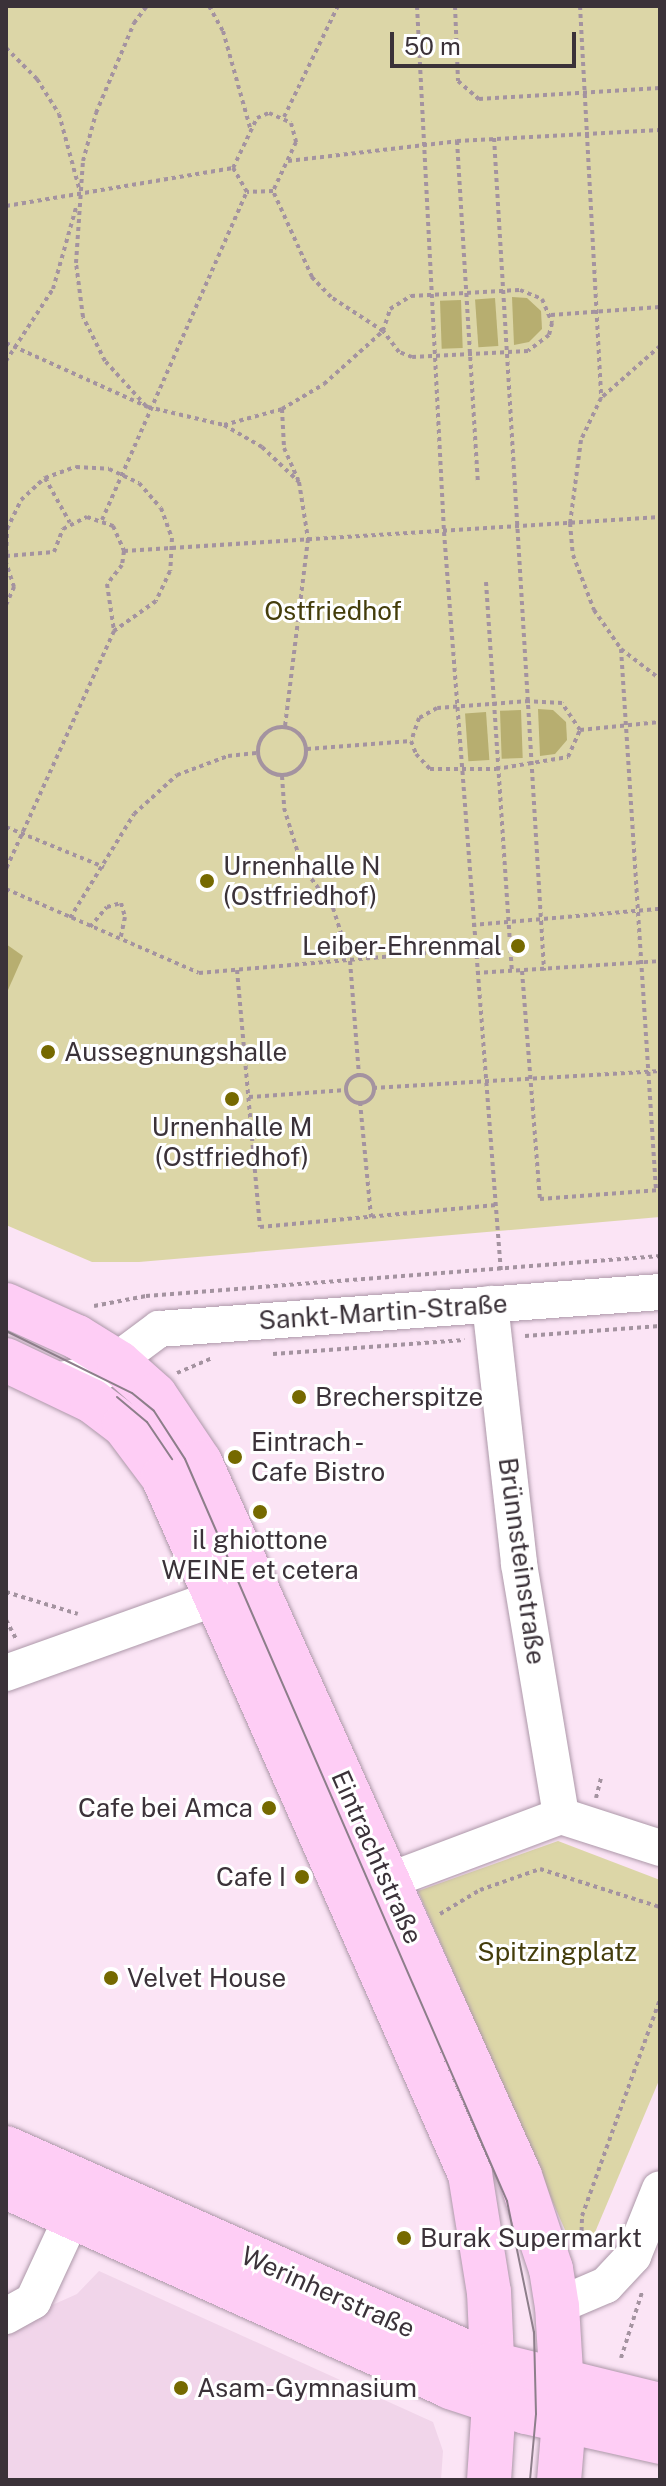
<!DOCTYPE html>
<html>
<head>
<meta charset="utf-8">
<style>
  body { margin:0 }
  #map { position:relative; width:666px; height:2486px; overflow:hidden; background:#fbe4f5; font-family:"Public Sans",sans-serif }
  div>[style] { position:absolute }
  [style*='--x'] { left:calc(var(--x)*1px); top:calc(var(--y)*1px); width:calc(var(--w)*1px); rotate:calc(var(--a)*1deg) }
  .built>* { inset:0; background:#f1d5ea }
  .green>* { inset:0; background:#dcd6a7 }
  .water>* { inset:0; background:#b7ae70; transform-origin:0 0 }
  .path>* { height:4px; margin-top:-2px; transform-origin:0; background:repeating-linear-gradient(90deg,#a493a0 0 4px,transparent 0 8px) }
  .path>.ring { margin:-2px; padding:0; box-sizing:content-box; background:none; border:4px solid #a493a0; border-radius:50% }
  .roads { filter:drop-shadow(0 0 2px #ad98a9) drop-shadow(0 0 2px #ad98a9) }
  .minor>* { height:36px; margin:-18px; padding:0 18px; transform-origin:18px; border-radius:18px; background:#fff }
  .major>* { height:44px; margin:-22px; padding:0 22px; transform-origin:22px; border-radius:22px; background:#fecdf5 }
  .tram>* { height:2px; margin:-1px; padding:0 1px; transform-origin:1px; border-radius:1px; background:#8d7e8a }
  .dots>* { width:22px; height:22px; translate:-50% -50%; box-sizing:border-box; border:4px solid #fff; border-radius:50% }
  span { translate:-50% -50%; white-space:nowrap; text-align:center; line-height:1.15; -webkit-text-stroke:6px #fff; paint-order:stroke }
  .park-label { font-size:26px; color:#443d0b }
  .poi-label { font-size:26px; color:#3b3239 }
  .left { translate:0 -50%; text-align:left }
  .right { translate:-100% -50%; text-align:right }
  .street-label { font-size:26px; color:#3b3239 }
  .frame { position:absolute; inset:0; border:8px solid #3b3239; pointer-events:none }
  .scale { position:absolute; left:390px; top:32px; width:186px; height:36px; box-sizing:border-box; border:4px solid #3b3239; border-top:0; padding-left:10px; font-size:24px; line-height:28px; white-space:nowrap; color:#3b3239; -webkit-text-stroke:6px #fff; paint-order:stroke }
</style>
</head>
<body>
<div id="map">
  <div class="built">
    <div style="clip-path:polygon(99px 2271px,433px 2422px,443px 2451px,441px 2480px,6px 2480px,6px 2337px,21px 2319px,77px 2294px)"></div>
  </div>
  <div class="green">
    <div style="clip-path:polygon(6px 6px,660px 6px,660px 1217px,139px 1262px,92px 1262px,6px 1225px)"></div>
    <div style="clip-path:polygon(558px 1841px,660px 1880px,660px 2078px,593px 2237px,568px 2237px,418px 1891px)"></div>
  </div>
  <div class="water">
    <div style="clip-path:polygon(512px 297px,527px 298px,541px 311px,542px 329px,529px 342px,514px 345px)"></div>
    <div style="left:495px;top:298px;width:48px;height:20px;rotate:86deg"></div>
    <div style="left:461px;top:300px;width:48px;height:21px;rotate:88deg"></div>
    <div style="clip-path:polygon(538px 709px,553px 710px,566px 722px,567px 740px,555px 754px,540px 756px)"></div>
    <div style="left:521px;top:710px;width:48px;height:21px;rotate:88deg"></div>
    <div style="left:486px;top:712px;width:48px;height:21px;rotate:86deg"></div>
    <div style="clip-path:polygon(6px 944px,23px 956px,8px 990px,6px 989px)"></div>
  </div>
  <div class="path">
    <div style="--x:209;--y:6;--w:29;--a:61"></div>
    <div style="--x:223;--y:31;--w:101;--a:74.4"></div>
    <div style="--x:417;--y:6;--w:527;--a:87.06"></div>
    <div style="--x:444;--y:532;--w:742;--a:85.6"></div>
    <div style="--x:455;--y:6;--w:75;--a:87.7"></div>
    <div style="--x:458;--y:81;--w:28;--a:41"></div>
    <div style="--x:479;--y:99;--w:181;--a:-3.5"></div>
    <div style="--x:580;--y:6;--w:393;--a:86.9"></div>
    <div style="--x:6;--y:48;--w:44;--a:45"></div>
    <div style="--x:37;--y:79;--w:41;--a:57.8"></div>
    <div style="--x:59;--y:114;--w:77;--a:74.9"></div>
    <div style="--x:269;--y:113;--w:24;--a:24"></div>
    <div style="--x:291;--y:123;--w:20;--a:75"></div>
    <div style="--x:296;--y:142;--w:54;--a:115.1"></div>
    <div style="--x:273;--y:191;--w:26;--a:178"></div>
    <div style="--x:247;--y:192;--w:28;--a:-120"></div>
    <div style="--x:233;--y:168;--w:55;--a:-64.4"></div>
    <div style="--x:257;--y:118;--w:13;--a:-23"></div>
    <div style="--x:284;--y:117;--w:123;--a:-64.1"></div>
    <div style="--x:494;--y:138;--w:834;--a:86.56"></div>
    <div style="--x:457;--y:141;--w:340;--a:86.5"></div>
    <div style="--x:288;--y:161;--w:170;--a:-6.7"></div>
    <div style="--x:457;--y:141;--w:203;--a:-3.1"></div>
    <div style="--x:6;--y:206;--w:230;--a:-9.5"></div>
    <div style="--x:551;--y:315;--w:109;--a:-4.2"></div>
    <div style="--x:6;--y:343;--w:156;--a:24.3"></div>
    <div style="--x:148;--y:407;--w:78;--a:13.3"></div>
    <div style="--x:224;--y:425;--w:44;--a:30.1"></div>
    <div style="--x:262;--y:447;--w:51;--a:43.4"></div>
    <div style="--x:299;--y:482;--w:58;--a:81"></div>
    <div style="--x:308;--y:539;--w:189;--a:97"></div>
    <div style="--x:660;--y:346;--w:79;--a:138.6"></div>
    <div style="--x:601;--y:398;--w:47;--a:115.5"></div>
    <div style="--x:581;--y:440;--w:84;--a:97.5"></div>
    <div style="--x:570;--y:523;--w:32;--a:85"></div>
    <div style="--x:573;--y:555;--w:59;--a:69.1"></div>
    <div style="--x:594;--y:610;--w:47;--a:55.3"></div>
    <div style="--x:621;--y:649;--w:49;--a:37.6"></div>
    <div style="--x:6;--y:361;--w:86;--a:-56.9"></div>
    <div style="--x:53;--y:289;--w:88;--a:-74.2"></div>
    <div style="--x:146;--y:406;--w:61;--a:-132.3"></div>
    <div style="--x:105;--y:361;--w:49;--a:-116.6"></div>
    <div style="--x:83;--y:317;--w:54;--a:-97.4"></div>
    <div style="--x:76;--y:263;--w:102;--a:-86.1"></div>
    <div style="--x:83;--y:161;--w:50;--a:-74.8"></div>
    <div style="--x:96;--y:113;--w:98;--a:-67.1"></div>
    <div style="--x:134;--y:23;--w:21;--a:-53"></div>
    <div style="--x:282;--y:409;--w:39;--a:87"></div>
    <div style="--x:284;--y:448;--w:35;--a:66"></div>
    <div style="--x:224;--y:425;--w:60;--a:-15.4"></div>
    <div style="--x:282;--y:409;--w:49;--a:-30.8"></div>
    <div style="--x:324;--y:384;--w:79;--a:-41.9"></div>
    <div style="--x:383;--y:331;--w:23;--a:-72"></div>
    <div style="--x:390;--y:309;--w:25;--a:-32"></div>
    <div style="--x:411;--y:296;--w:109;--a:-3.2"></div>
    <div style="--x:520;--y:290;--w:24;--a:22"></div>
    <div style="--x:542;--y:299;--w:26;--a:67"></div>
    <div style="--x:552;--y:323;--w:12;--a:104"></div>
    <div style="--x:549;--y:335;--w:26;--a:143"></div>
    <div style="--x:528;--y:351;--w:116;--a:177"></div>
    <div style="--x:412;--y:357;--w:14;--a:-159"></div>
    <div style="--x:399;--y:352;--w:26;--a:-127"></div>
    <div style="--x:383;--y:331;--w:62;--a:-146.8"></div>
    <div style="--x:331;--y:297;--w:28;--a:-134"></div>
    <div style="--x:312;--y:277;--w:94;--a:-114.4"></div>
    <div style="--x:45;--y:478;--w:51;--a:60.9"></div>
    <div style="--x:102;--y:520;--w:359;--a:-66.2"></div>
    <div style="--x:124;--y:551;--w:537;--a:-3.63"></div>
    <div style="--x:6;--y:556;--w:48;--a:-4.8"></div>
    <div style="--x:54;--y:552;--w:25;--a:-69"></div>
    <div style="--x:63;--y:529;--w:27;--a:-27"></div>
    <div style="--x:87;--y:517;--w:28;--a:19"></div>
    <div style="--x:113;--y:526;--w:27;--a:66"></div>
    <div style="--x:124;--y:551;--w:14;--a:98"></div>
    <div style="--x:122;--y:565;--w:24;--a:128"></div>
    <div style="--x:107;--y:584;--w:48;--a:81.5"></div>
    <div style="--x:114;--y:631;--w:261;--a:114.4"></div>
    <div style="--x:486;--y:582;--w:390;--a:86.2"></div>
    <div style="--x:6;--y:605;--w:20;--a:-66"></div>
    <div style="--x:14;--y:587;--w:26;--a:-108"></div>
    <div style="--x:6;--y:562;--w:33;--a:-88"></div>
    <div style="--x:7;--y:529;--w:32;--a:-64"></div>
    <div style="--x:21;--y:500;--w:33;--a:-43"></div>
    <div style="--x:45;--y:478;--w:33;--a:-20"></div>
    <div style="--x:76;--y:467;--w:33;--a:3"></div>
    <div style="--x:109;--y:469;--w:33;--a:25"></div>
    <div style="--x:139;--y:483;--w:33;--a:49"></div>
    <div style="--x:161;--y:508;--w:32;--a:70"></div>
    <div style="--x:172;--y:538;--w:33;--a:93"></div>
    <div style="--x:170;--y:571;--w:33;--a:115"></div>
    <div style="--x:156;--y:601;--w:52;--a:144.5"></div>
    <div style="--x:621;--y:649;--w:542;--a:86.3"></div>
    <div class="ring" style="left:258px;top:727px;width:44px;height:44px"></div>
    <div style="--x:580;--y:730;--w:80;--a:-5.7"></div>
    <div style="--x:307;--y:749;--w:104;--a:-4.4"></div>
    <div style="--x:411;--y:741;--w:14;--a:69"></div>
    <div style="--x:416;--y:754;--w:21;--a:47"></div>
    <div style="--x:430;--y:769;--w:66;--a:0"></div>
    <div style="--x:496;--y:769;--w:73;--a:-9.5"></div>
    <div style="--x:568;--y:757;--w:30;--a:-66"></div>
    <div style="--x:580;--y:730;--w:32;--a:-124"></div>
    <div style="--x:562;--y:703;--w:33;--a:-177"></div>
    <div style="--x:529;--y:701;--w:92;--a:175.6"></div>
    <div style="--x:437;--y:708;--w:21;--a:151"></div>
    <div style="--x:419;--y:718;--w:24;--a:109"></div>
    <div style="--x:282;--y:776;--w:32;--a:86"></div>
    <div style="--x:284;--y:808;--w:61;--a:72.8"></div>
    <div style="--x:302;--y:866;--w:52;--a:53.6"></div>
    <div style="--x:333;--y:908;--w:56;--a:72.2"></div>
    <div style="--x:350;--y:961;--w:114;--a:85.5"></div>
    <div style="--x:6;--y:827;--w:106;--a:22.2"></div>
    <div style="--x:6;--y:889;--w:210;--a:23.5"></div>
    <div style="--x:199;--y:973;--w:276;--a:-5"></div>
    <div style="--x:70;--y:918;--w:122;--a:-58.4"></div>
    <div style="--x:134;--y:814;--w:58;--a:-42.2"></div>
    <div style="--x:177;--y:775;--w:54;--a:-20.4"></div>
    <div style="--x:228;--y:756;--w:30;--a:-6"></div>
    <div style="--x:472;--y:925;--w:189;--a:-4.9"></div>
    <div style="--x:90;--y:927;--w:26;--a:-50"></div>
    <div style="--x:107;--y:907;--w:15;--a:-16"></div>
    <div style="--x:121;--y:903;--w:15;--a:74"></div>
    <div style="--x:125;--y:917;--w:24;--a:102"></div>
    <div style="--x:237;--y:970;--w:258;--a:84.9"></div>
    <div style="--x:260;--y:1227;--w:237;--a:-5.3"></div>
    <div style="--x:522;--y:971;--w:229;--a:85.5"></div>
    <div style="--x:540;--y:1199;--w:120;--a:-4.3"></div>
    <div style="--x:476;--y:973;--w:184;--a:-3.7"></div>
    <div class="ring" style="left:346px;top:1075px;width:24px;height:24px"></div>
    <div style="--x:373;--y:1088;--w:288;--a:-3.4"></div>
    <div style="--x:249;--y:1097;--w:97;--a:-4.1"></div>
    <div style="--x:360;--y:1102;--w:116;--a:84.5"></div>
    <div style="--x:94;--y:1306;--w:53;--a:-10.9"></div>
    <div style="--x:146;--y:1296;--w:516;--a:-4.45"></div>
    <div style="--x:525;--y:1336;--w:135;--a:-4.2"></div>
    <div style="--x:273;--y:1354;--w:192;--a:-4.2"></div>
    <div style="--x:177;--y:1373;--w:39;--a:-23"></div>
    <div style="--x:6;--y:1592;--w:75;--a:17"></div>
    <div style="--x:6;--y:1620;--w:21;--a:62"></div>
    <div style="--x:596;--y:1798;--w:21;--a:-76"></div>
    <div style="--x:440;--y:1914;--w:47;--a:-31"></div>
    <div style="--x:480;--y:1890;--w:64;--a:-19.3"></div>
    <div style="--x:540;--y:1869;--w:126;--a:17.6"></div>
    <div style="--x:581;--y:2247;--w:31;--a:-88"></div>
    <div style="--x:582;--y:2216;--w:231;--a:-70.2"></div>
    <div style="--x:621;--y:2358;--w:69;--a:-72.3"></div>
  </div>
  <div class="roads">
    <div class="minor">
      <div style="--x:490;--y:1304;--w:262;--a:83.6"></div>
      <div style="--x:519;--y:1564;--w:255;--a:80.5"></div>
      <div style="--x:54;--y:1381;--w:47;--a:-9.9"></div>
      <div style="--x:100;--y:1373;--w:74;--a:-36.7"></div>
      <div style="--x:159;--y:1329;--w:502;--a:-4.22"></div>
      <div style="--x:6;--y:1673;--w:225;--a:-19.7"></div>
      <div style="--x:388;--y:1881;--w:185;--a:-20.6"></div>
      <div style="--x:561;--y:1816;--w:104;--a:17.9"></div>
      <div style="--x:557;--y:2306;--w:53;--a:-23.2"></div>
      <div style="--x:606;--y:2285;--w:40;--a:-47"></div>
      <div style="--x:633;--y:2256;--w:72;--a:-68.1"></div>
      <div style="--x:6;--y:2316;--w:31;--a:-29"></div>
      <div style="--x:33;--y:2301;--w:93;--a:-65.1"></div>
    </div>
    <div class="major">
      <div style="--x:6;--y:1305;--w:78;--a:24.3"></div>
      <div style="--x:77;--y:1337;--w:49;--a:31.8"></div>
      <div style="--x:119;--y:1363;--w:48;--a:41.6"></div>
      <div style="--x:155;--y:1395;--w:81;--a:56.1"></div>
      <div style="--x:200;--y:1462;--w:782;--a:65.86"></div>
      <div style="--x:520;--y:2176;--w:98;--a:71.6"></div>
      <div style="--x:551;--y:2269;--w:37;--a:81"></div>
      <div style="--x:557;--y:2306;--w:115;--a:86.5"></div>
      <div style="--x:564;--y:2421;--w:59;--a:94.8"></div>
      <div style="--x:6;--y:1360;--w:95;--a:25.5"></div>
      <div style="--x:92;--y:1401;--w:40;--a:37"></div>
      <div style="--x:124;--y:1425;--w:65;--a:53.1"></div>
      <div style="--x:163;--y:1477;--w:762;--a:66.23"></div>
      <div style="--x:470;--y:2174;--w:120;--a:80.9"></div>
      <div style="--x:489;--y:2292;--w:111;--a:87.4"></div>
      <div style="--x:494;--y:2403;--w:77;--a:93.7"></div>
      <div style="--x:6;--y:2148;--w:533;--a:23.92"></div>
      <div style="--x:493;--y:2364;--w:172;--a:13.8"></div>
      <div style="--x:6;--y:2187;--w:487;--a:24.2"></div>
      <div style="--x:450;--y:2387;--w:80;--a:18.2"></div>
      <div style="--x:526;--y:2412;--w:137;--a:12.6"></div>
    </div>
  </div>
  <div class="tram">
    <div style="--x:6;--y:1331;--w:140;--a:26.2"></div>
    <div style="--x:132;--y:1393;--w:28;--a:39"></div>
    <div style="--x:154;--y:1411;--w:57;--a:57.1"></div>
    <div style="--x:185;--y:1459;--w:809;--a:66.54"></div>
    <div style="--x:507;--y:2201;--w:134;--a:78.4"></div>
    <div style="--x:534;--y:2332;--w:82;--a:88.6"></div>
    <div style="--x:536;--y:2414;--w:66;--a:95.2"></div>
    <div style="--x:117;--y:1397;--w:39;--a:40"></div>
    <div style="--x:147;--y:1422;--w:45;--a:56"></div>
  </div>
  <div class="dots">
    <div style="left:207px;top:881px;background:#756900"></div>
    <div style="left:518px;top:946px;background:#756900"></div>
    <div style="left:48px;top:1052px;background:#756900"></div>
    <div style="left:232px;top:1099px;background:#756900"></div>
    <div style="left:299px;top:1397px;background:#756900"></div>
    <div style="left:235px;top:1457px;background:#756900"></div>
    <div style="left:260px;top:1512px;background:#756900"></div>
    <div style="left:269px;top:1808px;background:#756900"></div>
    <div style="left:302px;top:1877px;background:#756900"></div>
    <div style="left:111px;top:1978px;background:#756900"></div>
    <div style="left:404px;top:2238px;background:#756900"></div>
    <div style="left:181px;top:2388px;background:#756900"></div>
  </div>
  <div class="park-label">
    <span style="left:333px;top:611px">Ostfriedhof</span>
    <span style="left:557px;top:1952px">Spitzingplatz</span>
  </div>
  <div class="poi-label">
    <span class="left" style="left:223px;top:881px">Urnenhalle N<br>(Ostfriedhof)</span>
    <span class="right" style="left:502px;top:946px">Leiber-Ehrenmal</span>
    <span class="left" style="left:64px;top:1052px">Aussegnungshalle</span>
    <span style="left:232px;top:1142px">Urnenhalle M<br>(Ostfriedhof)</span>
    <span class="left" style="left:315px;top:1397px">Brecherspitze</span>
    <span class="left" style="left:251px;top:1457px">Eintrach -<br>Cafe Bistro</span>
    <span style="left:260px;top:1555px">il ghiottone<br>WEINE et cetera</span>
    <span class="right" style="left:253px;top:1808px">Cafe bei Amca</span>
    <span class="right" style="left:286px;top:1877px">Cafe I</span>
    <span class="left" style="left:127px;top:1978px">Velvet House</span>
    <span class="left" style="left:420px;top:2238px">Burak Supermarkt</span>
    <span class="left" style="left:197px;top:2388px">Asam-Gymnasium</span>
  </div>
  <div class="street-label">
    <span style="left:383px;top:1312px;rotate:-4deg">Sankt-Martin-Straße</span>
    <span style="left:522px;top:1561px;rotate:82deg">Brünnsteinstraße</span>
    <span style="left:377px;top:1857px;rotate:66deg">Eintrachtstraße</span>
    <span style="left:328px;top:2292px;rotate:24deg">Werinherstraße</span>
  </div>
  <div class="frame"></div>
  <div class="scale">50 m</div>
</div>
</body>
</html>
